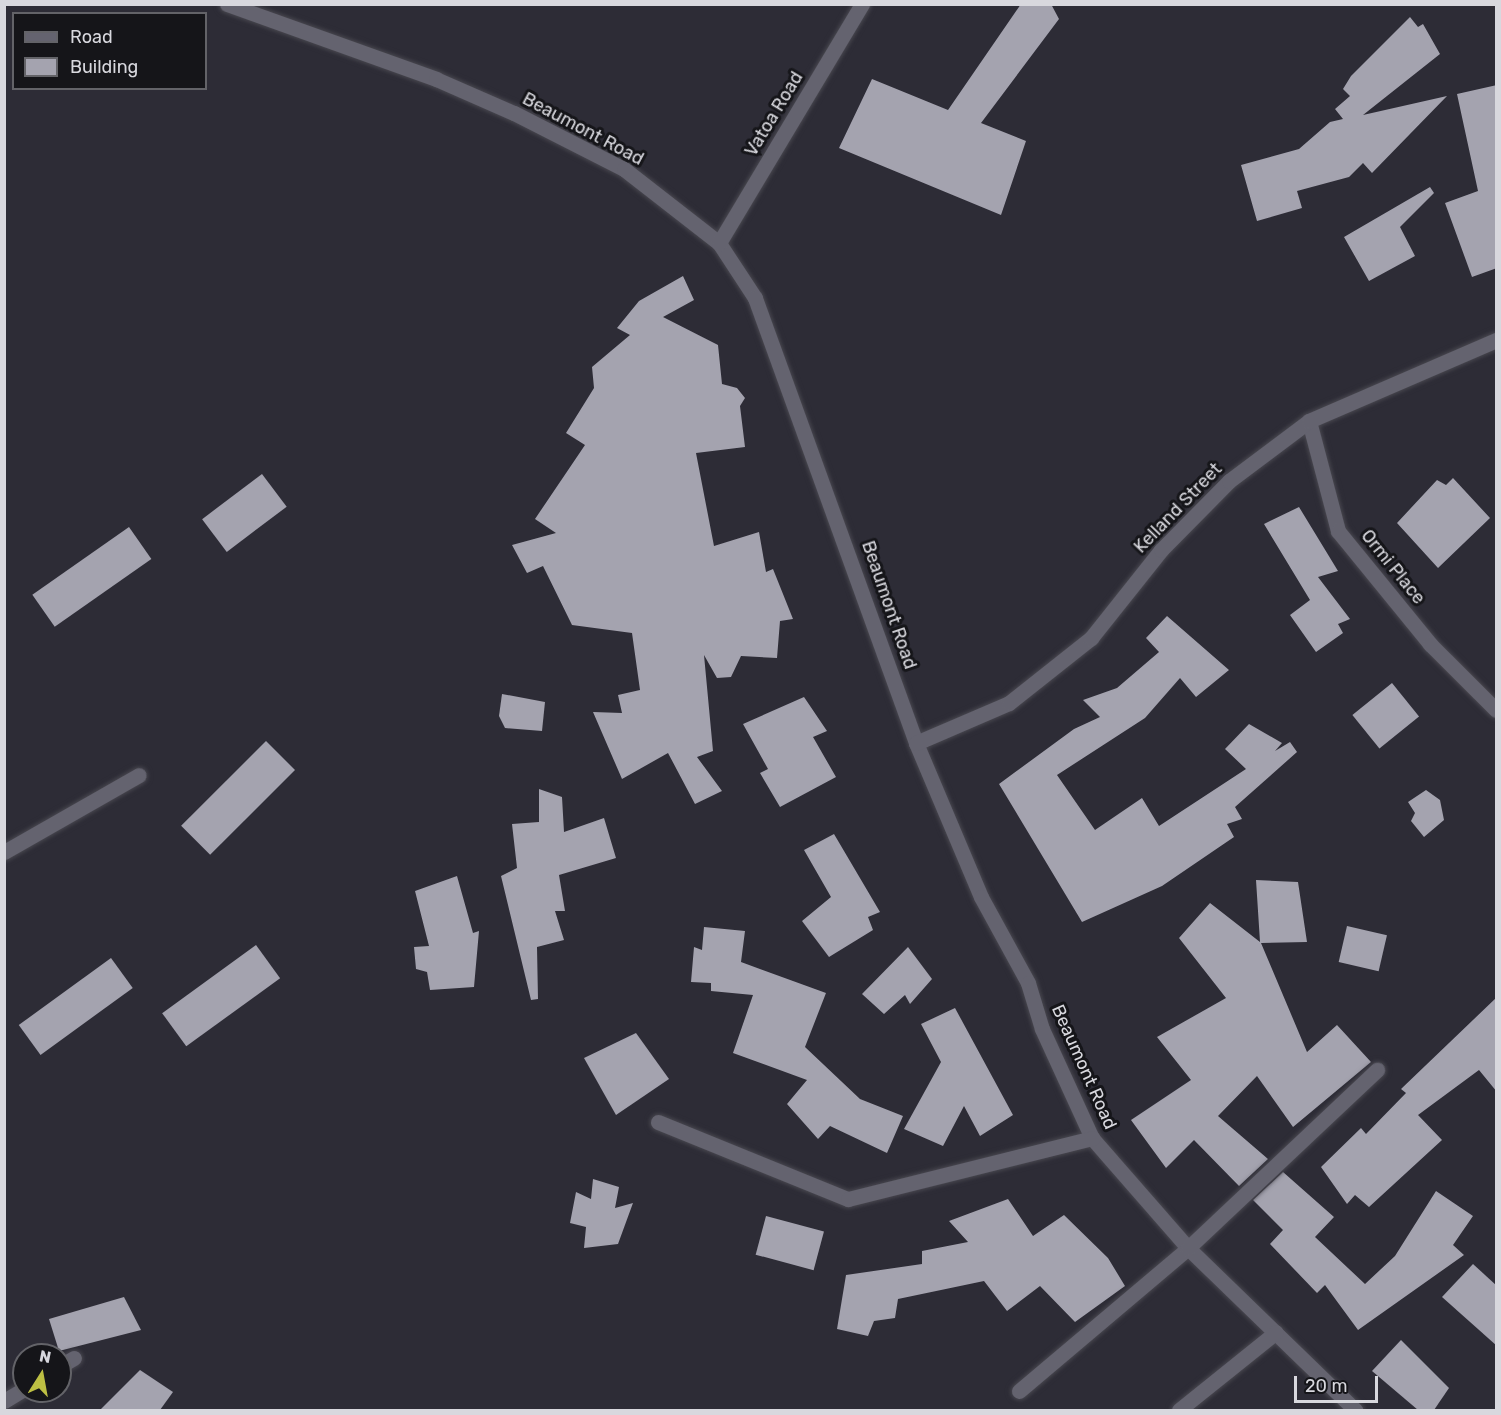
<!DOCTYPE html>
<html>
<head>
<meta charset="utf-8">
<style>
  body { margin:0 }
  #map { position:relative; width:1501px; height:1415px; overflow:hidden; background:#2d2c36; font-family:Rubik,sans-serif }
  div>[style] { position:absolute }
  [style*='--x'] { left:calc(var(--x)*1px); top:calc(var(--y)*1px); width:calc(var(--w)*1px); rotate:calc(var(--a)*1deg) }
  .building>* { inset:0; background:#a4a3af; transform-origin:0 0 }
  .roads { filter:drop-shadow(0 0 2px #48474f) drop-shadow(0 0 2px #48474f) }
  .minor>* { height:15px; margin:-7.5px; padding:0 7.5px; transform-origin:7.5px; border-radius:7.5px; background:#64636f }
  span { translate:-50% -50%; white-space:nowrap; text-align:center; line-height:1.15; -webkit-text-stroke:6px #151519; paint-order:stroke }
  .street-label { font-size:18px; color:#d8d8de }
  .frame { position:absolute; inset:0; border:6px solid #d8d8de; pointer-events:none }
  .legend { position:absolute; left:12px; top:12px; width:195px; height:78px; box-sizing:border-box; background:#151519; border:2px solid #636368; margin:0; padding:8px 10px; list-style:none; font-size:18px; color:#d8d8de }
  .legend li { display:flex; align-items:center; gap:12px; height:30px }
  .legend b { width:30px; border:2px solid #636368 }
  .north { position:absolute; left:12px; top:1343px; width:60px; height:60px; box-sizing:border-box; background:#151519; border:2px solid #636368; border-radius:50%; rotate:11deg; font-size:16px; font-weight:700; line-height:24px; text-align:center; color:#d8d8de }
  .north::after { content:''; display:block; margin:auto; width:21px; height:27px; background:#bdbf43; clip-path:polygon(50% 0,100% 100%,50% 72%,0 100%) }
  .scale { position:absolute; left:1294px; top:1376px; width:84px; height:27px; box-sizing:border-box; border:3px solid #d8d8de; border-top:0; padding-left:8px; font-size:18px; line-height:21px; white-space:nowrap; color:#d8d8de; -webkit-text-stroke:4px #151519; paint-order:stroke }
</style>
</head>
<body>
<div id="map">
  <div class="building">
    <div style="clip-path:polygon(1021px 4px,1051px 4px,1059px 19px,981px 123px,1026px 141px,1001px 215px,839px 148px,872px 79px,948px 110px)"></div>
    <div style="clip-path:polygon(1410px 17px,1418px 27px,1423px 24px,1440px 54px,1363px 115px,1447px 96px,1372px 173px,1363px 163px,1349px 177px,1297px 191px,1302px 208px,1257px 221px,1241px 165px,1299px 149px,1330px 122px,1343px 119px,1335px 109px,1350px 96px,1343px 89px,1351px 76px)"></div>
    <div style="clip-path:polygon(1497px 85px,1497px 268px,1472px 277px,1445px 203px,1478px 191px,1457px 94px)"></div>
    <div style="clip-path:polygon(1430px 187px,1434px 193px,1400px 227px,1415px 256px,1369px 281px,1344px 237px)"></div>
    <div style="clip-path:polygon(683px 276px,694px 300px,663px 317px,718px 345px,722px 384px,737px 388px,745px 398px,740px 406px,745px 447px,696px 453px,714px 546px,759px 532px,766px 572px,773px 569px,793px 619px,780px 621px,777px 658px,741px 656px,731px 677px,717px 678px,704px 655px,713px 751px,697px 757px,722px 791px,695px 804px,668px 753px,622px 779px,593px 712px,622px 713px,618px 695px,640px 690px,632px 633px,572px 625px,543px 566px,527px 573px,512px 545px,556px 533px,535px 519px,585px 445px,566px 433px,594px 388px,592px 367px,630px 335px,617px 328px,639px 301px)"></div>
    <div style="left:262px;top:474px;width:41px;height:75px;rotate:53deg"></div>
    <div style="clip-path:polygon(1453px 478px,1490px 518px,1438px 568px,1397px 523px,1437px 480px,1446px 485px)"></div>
    <div style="clip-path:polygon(1299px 507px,1338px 571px,1318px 577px,1350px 619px,1338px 624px,1343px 633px,1316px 652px,1290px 615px,1310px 600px,1264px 524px)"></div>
    <div style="left:129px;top:527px;width:39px;height:118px;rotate:55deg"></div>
    <div style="clip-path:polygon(1167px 616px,1229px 670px,1196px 697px,1180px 678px,1145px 718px,1057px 775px,1095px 830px,1142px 798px,1159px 826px,1246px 769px,1225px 749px,1249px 724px,1282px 743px,1275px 751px,1290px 742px,1297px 752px,1235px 807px,1242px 819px,1227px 824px,1234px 837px,1162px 886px,1082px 922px,999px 784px,1074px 729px,1100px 717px,1083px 700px,1117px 688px,1159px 652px,1146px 638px)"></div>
    <div style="left:1392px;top:683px;width:43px;height:51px;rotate:51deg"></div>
    <div style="clip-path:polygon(502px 694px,545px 702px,542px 731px,505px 728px,499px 716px)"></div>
    <div style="clip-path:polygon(804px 697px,827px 731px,813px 737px,836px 777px,780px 807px,760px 773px,768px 769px,743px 724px)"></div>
    <div style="left:266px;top:741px;width:41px;height:120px;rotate:45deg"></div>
    <div style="clip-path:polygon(539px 789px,562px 797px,564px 832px,604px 818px,616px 858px,559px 875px,565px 911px,555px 911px,564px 940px,537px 947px,538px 999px,531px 1000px,501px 876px,517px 868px,512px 824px,539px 822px)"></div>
    <div style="clip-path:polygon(1426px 790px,1440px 800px,1444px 820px,1424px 837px,1411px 821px,1415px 813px,1408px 802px)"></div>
    <div style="clip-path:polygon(834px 834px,880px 912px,868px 917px,873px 930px,829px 957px,802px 921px,831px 897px,804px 850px)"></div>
    <div style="clip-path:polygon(457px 876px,473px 933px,479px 931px,474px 987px,430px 990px,427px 972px,416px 969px,414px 947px,429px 946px,415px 891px)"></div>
    <div style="clip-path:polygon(1256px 880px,1298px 882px,1307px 942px,1261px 943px,1307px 1052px,1337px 1025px,1371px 1062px,1293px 1127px,1257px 1076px,1218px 1116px,1268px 1159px,1239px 1186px,1194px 1140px,1166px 1168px,1131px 1120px,1191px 1080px,1157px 1037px,1226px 998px,1179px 938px,1210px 903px,1260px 942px)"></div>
    <div style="left:1347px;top:926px;width:41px;height:37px;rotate:13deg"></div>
    <div style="clip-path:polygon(704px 927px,745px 931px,741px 962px,826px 993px,805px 1047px,860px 1099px,903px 1116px,887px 1153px,830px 1126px,818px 1139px,787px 1104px,807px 1080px,733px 1053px,753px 995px,711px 991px,711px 983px,691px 982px,694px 947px,702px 950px)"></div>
    <div style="left:256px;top:945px;width:41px;height:116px;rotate:54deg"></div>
    <div style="clip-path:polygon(908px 947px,932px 979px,910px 1004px,905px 995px,884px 1014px,862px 994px)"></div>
    <div style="left:111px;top:958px;width:37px;height:114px;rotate:54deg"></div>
    <div style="clip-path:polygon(1497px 997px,1497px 1092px,1479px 1070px,1418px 1115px,1442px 1140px,1369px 1207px,1355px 1195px,1347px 1204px,1321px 1167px,1361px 1128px,1366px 1134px,1406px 1093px,1401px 1089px)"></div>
    <div style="clip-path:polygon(955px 1008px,1013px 1115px,980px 1136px,964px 1106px,943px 1146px,904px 1129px,941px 1062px,921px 1024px)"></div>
    <div style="clip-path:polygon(636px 1033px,669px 1079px,616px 1115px,584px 1058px)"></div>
    <div style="clip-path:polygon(1283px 1172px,1334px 1217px,1315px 1237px,1365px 1284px,1395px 1256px,1436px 1191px,1473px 1216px,1453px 1245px,1464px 1255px,1358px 1330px,1325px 1285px,1317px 1293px,1270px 1244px,1283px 1230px,1253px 1200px)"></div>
    <div style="clip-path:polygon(593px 1179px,619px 1187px,615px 1208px,633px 1203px,618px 1244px,584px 1248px,586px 1227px,570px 1223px,576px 1192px,591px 1199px)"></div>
    <div style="clip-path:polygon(1008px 1199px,1033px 1236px,1064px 1215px,1108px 1258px,1125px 1286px,1075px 1322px,1040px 1286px,1007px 1311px,984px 1281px,898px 1299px,895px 1318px,874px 1321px,868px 1336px,837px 1329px,846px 1275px,922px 1264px,922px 1251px,968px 1242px,949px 1221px)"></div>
    <div style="left:766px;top:1216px;width:60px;height:40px;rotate:15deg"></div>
    <div style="clip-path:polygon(1473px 1264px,1497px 1286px,1497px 1346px,1442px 1297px)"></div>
    <div style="clip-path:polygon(124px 1297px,141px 1330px,59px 1351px,49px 1319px)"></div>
    <div style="clip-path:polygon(1401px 1340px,1449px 1388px,1434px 1410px,1418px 1410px,1372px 1371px)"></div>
    <div style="clip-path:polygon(140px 1370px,173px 1392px,160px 1410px,100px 1410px)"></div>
  </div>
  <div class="roads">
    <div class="minor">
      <div style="--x:227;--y:4;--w:222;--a:19.7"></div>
      <div style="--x:436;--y:79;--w:85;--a:23.6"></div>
      <div style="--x:514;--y:113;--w:123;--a:27"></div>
      <div style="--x:624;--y:169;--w:120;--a:37.9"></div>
      <div style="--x:719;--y:243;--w:66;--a:56.8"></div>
      <div style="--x:755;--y:298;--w:473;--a:70.1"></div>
      <div style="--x:916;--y:743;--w:167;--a:67.1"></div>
      <div style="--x:981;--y:897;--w:98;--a:61.3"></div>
      <div style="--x:1028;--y:983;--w:48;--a:73.1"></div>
      <div style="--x:1042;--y:1029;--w:120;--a:65.4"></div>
      <div style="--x:1092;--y:1138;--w:146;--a:48.9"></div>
      <div style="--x:1188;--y:1248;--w:233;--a:44.1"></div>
      <div style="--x:719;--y:243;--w:279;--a:-59.1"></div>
      <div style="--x:1309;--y:421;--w:114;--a:75.2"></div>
      <div style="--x:1338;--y:531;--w:146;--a:50.8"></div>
      <div style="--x:1430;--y:644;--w:93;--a:45"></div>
      <div style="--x:916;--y:743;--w:101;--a:-23.3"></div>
      <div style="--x:1009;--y:703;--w:105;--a:-38.4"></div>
      <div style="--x:1091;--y:638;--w:112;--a:-51.5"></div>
      <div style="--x:1161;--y:550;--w:97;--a:-45.4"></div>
      <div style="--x:1229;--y:481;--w:100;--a:-36.9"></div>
      <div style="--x:1309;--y:421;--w:204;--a:-23.4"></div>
      <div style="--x:4;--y:852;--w:155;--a:-29.7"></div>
      <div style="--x:658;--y:1122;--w:205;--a:22.1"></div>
      <div style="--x:848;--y:1199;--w:252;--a:-14"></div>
      <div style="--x:60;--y:1366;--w:16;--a:-30"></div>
      <div style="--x:1019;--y:1391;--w:221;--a:-40.2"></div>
      <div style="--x:1188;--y:1248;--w:260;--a:-43.3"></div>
      <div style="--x:4;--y:1401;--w:23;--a:-31"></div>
      <div style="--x:1179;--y:1410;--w:124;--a:-38.8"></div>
    </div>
  </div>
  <div class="street-label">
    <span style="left:774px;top:114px;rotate:-59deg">Vatoa Road</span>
    <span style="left:583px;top:129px;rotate:28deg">Beaumont Road</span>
    <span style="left:1178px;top:508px;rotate:-46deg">Kelland Street</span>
    <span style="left:1393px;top:567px;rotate:51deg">Ormi Place</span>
    <span style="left:889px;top:605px;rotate:71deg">Beaumont Road</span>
    <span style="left:1084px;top:1067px;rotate:66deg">Beaumont Road</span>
  </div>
  <div class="frame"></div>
  <ul class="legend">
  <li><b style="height:8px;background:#64636f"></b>Road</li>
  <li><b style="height:16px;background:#a4a3af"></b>Building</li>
  </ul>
  <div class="north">N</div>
  <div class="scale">20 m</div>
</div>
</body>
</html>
